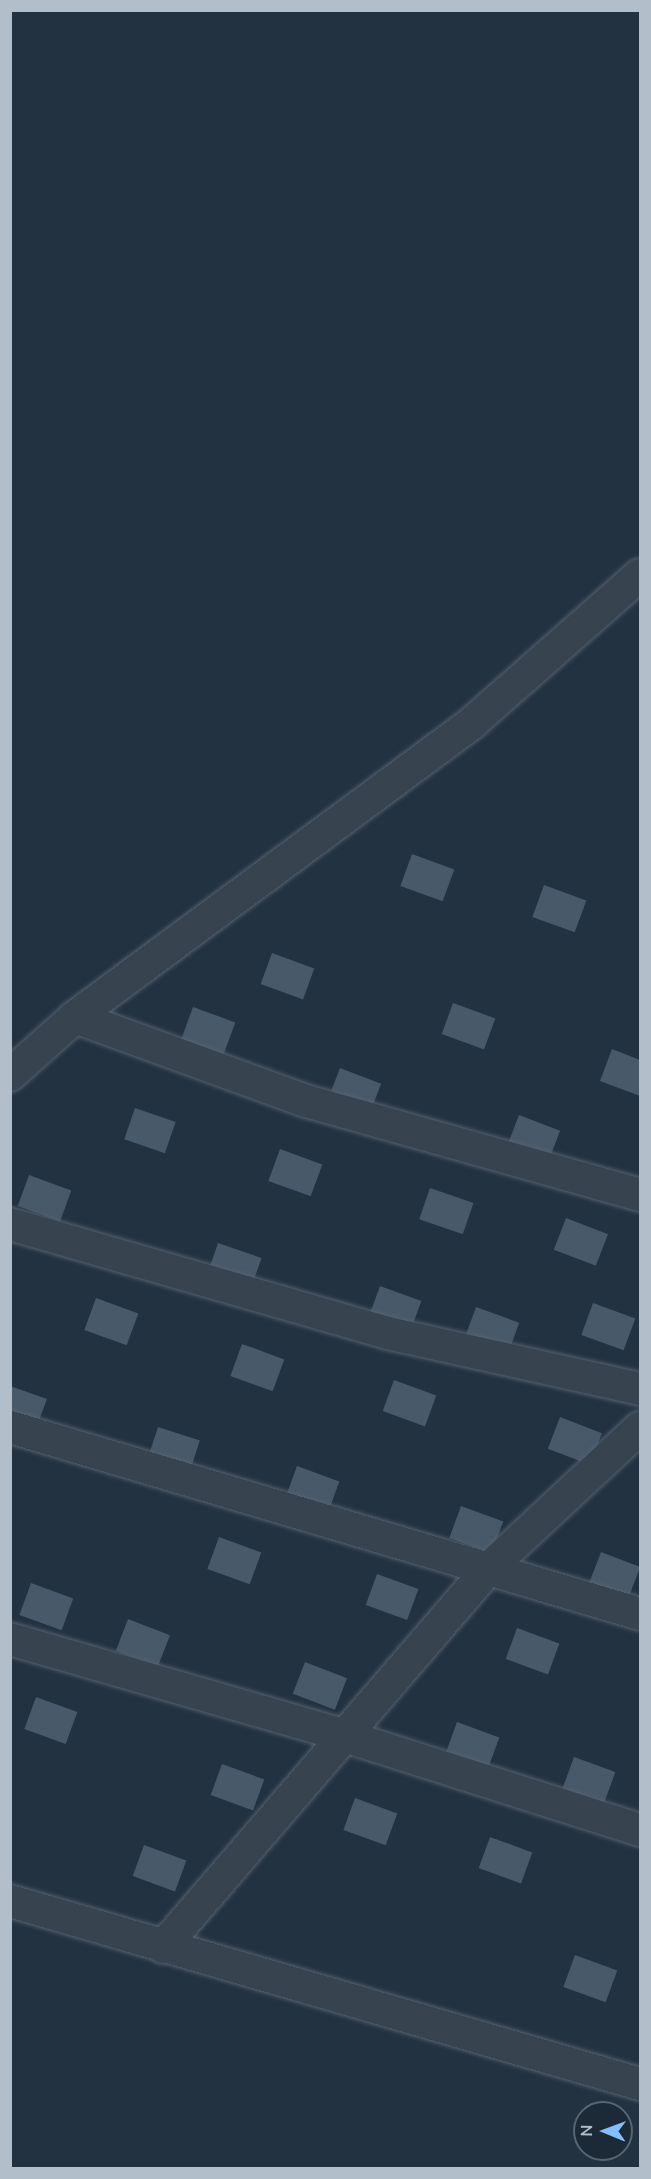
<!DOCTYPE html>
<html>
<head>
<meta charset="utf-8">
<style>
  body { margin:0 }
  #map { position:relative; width:651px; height:2179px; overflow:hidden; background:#233241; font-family:"Nunito Sans",sans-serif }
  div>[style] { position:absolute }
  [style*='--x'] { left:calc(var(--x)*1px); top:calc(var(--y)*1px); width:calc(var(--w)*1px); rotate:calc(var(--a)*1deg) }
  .building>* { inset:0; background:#48596a; transform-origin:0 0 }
  .roads { filter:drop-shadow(0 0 2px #55616e) drop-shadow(0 0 2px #55616e) }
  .minor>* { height:32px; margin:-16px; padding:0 16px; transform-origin:16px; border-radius:16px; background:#374450 }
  span { translate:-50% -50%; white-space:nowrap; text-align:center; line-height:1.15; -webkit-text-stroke:5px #1c2936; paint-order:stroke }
  .frame { position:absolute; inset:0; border:12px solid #b3becb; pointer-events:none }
  .north { position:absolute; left:573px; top:2101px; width:60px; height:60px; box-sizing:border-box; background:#1c2936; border:2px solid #586572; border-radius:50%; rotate:271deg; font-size:16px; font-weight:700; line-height:24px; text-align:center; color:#b3becb }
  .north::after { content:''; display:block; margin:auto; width:21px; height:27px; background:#84beff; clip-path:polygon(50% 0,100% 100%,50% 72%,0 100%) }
</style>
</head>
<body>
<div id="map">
  <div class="building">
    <div style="left:412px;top:854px;width:45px;height:34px;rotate:20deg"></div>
    <div style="left:544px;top:885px;width:45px;height:34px;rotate:20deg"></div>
    <div style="left:272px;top:953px;width:45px;height:33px;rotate:20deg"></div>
    <div style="left:453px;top:1003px;width:45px;height:33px;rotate:20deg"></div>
    <div style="left:193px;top:1007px;width:45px;height:34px;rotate:20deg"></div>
    <div style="clip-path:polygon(612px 1049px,640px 1060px,640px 1096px,600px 1081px)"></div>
    <div style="left:340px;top:1068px;width:44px;height:34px;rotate:21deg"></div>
    <div style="left:135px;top:1108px;width:43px;height:33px;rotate:19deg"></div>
    <div style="left:519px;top:1115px;width:44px;height:34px;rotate:21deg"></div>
    <div style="left:280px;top:1149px;width:45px;height:34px;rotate:20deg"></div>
    <div style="left:29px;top:1175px;width:45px;height:33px;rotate:20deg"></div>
    <div style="left:430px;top:1188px;width:46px;height:33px;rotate:19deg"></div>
    <div style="left:566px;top:1218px;width:45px;height:34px;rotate:21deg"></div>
    <div style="left:218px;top:1243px;width:46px;height:34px;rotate:19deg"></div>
    <div style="left:380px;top:1286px;width:44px;height:34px;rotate:20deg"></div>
    <div style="left:96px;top:1298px;width:45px;height:34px;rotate:20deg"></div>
    <div style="left:593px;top:1303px;width:45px;height:34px;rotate:20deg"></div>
    <div style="left:476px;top:1307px;width:46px;height:34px;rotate:20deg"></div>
    <div style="left:242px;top:1344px;width:45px;height:34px;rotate:20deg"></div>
    <div style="left:394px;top:1380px;width:45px;height:33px;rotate:20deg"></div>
    <div style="clip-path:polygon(10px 1386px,47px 1399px,35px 1431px,10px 1422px)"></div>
    <div style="left:560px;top:1417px;width:45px;height:34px;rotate:21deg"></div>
    <div style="left:158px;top:1427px;width:44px;height:33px;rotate:18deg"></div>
    <div style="left:297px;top:1466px;width:45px;height:33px;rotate:20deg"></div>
    <div style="left:461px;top:1506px;width:45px;height:34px;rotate:20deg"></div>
    <div style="left:219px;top:1537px;width:45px;height:34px;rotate:20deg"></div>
    <div style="left:601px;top:1552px;width:42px;height:34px;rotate:21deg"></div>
    <div style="left:377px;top:1574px;width:44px;height:33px;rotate:20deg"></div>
    <div style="left:31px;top:1583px;width:45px;height:34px;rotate:20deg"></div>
    <div style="left:128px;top:1619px;width:45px;height:34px;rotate:21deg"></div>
    <div style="left:517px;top:1628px;width:45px;height:33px;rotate:20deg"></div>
    <div style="left:305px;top:1662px;width:45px;height:34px;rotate:21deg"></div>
    <div style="left:36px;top:1697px;width:44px;height:34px;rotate:20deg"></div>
    <div style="left:457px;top:1722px;width:45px;height:34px;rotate:20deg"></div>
    <div style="left:574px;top:1757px;width:44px;height:33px;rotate:20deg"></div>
    <div style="left:222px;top:1764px;width:45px;height:33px;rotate:20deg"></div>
    <div style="left:355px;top:1798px;width:45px;height:34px;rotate:20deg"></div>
    <div style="left:490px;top:1837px;width:45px;height:33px;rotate:20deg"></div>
    <div style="left:144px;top:1845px;width:45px;height:33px;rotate:20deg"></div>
    <div style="left:575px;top:1955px;width:45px;height:34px;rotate:20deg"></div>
  </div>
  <div class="roads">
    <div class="minor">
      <div style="--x:75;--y:1017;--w:246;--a:20"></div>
      <div style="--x:306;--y:1101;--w:347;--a:15.7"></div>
      <div style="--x:10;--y:1075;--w:87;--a:-41.7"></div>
      <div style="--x:75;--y:1017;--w:494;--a:-36.5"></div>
      <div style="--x:472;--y:723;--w:224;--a:-41.4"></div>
      <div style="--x:10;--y:1224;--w:393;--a:16.1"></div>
      <div style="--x:388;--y:1333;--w:258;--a:12.5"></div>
      <div style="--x:10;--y:1427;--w:657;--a:16.53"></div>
      <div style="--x:10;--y:1639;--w:349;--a:16.1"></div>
      <div style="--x:345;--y:1736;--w:310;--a:17.7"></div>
      <div style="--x:10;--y:1901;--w:656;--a:16.2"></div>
      <div style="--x:163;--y:1947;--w:497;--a:-49.3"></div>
      <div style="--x:487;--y:1570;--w:209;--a:-42.9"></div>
    </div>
  </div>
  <div class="frame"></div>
  <div class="north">N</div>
</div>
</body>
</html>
